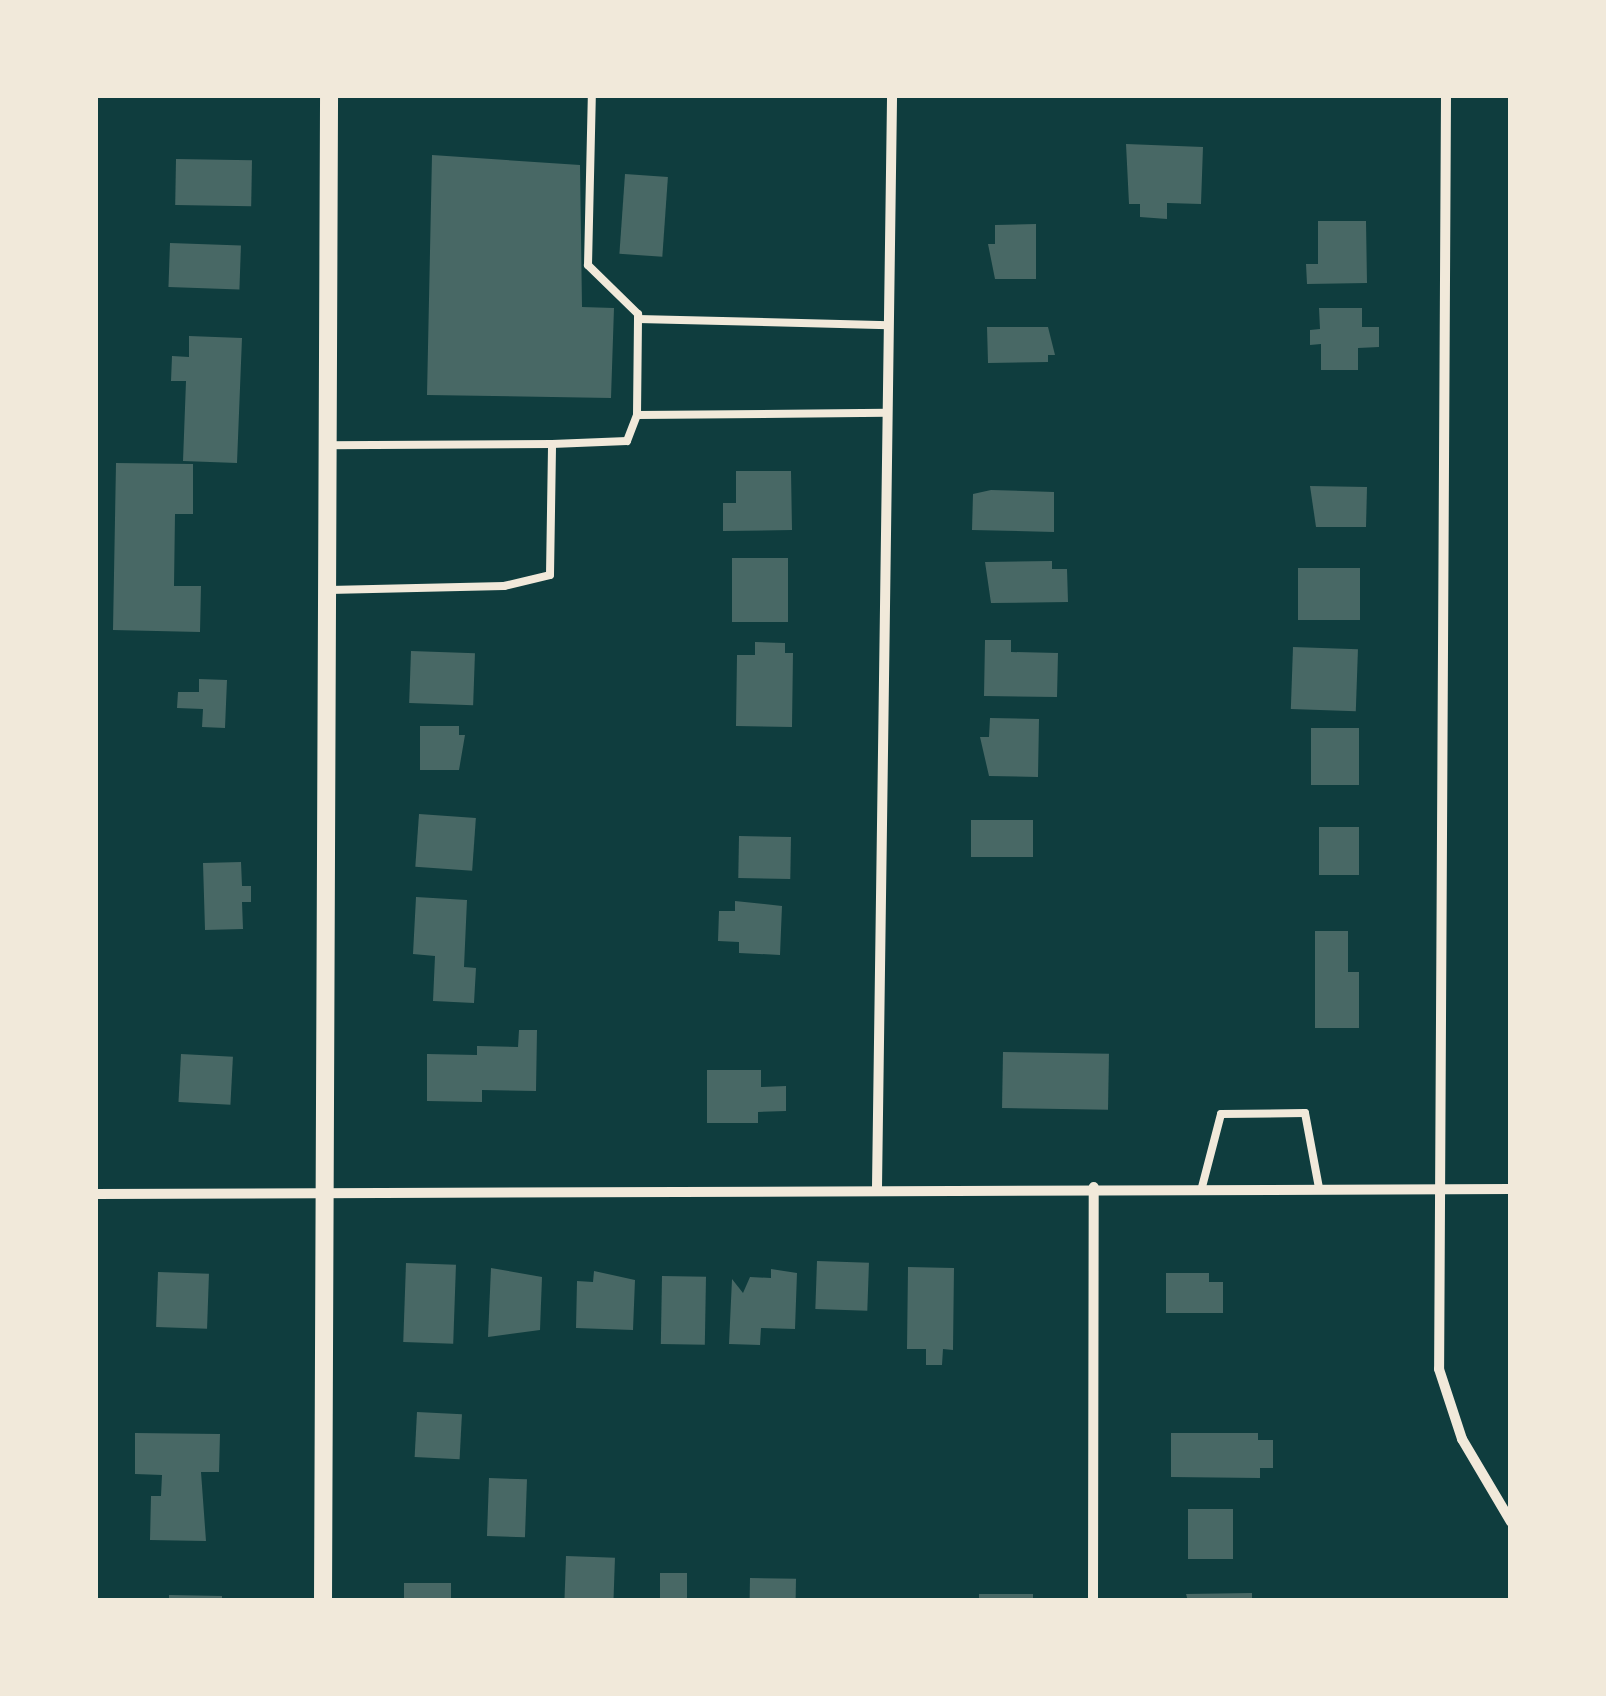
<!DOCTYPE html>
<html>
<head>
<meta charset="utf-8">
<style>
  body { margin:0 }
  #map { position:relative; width:1606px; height:1696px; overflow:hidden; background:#0f3d3e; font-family:"PT Sans",sans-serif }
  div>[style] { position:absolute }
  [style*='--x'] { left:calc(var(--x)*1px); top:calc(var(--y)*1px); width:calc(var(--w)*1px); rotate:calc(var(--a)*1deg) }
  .building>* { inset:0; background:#486865; transform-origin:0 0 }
  .service>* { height:8px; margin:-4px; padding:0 4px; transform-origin:4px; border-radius:4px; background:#f1e9da }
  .minor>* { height:10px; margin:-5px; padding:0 5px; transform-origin:5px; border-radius:5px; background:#f1e9da }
  .tertiary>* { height:18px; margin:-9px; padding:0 9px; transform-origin:9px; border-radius:9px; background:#f1e9da }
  span { translate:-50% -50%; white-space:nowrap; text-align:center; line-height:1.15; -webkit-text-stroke:9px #f1e9da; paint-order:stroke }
  .frame { position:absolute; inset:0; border:98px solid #f1e9da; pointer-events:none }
</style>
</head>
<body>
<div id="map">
  <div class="building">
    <div style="clip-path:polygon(1126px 144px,1203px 147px,1201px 204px,1167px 203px,1167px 219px,1140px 217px,1140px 204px,1129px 204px)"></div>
    <div style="clip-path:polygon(432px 155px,580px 165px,582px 307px,614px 308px,611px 398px,427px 395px)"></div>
    <div style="left:176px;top:159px;width:76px;height:46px;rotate:1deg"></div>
    <div style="left:625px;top:174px;width:43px;height:80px;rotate:4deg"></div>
    <div style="clip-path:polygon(1318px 221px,1366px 221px,1367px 283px,1307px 284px,1306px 264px,1318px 264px)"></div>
    <div style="clip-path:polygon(1036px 224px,1036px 279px,995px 279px,988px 244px,995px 244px,995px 225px)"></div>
    <div style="left:170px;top:243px;width:71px;height:44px;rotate:2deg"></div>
    <div style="clip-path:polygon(1319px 308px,1362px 308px,1362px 327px,1379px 327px,1379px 347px,1358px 348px,1358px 370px,1321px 370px,1321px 344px,1310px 345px,1310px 330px,1320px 329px)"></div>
    <div style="clip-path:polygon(987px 327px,1048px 327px,1055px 355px,1048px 355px,1048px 362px,988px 363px)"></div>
    <div style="clip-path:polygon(189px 336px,242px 338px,237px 463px,183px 461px,186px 381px,171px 381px,172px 356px,189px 357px)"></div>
    <div style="clip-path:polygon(116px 463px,193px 464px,193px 514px,175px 514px,174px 586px,201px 586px,200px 632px,113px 630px)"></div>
    <div style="clip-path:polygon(736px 471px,791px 471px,792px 530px,723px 531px,723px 503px,736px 503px)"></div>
    <div style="clip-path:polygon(1310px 486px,1367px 487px,1366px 527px,1316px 527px)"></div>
    <div style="clip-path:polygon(991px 490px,1054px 492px,1054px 532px,972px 530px,973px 494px)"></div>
    <div style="left:732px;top:558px;width:56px;height:64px"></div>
    <div style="clip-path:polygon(1052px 561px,1052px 569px,1067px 569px,1068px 602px,991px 603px,985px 562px)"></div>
    <div style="left:1298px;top:568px;width:62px;height:52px"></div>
    <div style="clip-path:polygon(985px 640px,1011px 640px,1011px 652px,1058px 653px,1057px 697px,984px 696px)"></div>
    <div style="clip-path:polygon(755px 642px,785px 643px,785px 653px,793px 653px,792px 727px,736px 726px,737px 655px,755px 655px)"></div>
    <div style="left:1293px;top:647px;width:65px;height:62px;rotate:2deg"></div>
    <div style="left:411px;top:651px;width:64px;height:52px;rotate:2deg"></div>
    <div style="clip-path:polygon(199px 679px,227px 680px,225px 728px,202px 727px,203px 709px,177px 708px,178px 692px,199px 692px)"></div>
    <div style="clip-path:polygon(990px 718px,1039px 719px,1038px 777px,989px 776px,980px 737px,989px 737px)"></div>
    <div style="clip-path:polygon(420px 726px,459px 726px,459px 735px,465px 735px,459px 770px,420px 770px)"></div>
    <div style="left:1311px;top:728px;width:48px;height:57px"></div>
    <div style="left:419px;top:814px;width:57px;height:53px;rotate:4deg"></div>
    <div style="left:971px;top:820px;width:62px;height:37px"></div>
    <div style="left:1319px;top:827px;width:40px;height:48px"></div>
    <div style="left:739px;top:836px;width:52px;height:42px;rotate:1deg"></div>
    <div style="clip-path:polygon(241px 862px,242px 886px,251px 886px,251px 902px,242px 902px,243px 929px,205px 930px,203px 863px)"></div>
    <div style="clip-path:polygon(416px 897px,467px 900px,464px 967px,476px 968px,474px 1003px,433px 1001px,435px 956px,413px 954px)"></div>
    <div style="clip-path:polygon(735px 901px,782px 906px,780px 955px,739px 953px,739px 942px,718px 941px,719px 911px,735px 911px)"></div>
    <div style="clip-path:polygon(1315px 931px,1348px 931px,1348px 972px,1359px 972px,1359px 1028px,1315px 1028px)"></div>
    <div style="clip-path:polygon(519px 1030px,537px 1030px,536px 1091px,482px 1090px,482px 1102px,427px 1101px,427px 1054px,477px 1055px,477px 1046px,518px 1047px)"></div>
    <div style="left:1003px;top:1052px;width:106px;height:56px;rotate:1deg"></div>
    <div style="left:181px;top:1054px;width:52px;height:48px;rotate:3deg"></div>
    <div style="clip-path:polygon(707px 1070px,761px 1070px,761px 1087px,786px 1086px,786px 1111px,758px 1112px,758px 1123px,707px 1123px)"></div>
    <div style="left:817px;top:1261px;width:52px;height:48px;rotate:2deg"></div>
    <div style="left:406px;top:1263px;width:50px;height:79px;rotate:2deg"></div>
    <div style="clip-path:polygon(908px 1267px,954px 1268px,953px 1350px,943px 1349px,942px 1365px,926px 1365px,926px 1349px,907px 1349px)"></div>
    <div style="clip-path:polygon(491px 1268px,542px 1277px,540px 1330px,488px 1337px)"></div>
    <div style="clip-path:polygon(771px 1269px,797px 1273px,795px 1329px,761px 1328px,760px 1345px,729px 1344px,732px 1279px,743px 1293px,750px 1277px,771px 1278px)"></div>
    <div style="clip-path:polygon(594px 1271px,635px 1280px,633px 1330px,576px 1328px,577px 1281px,593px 1282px)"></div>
    <div style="left:158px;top:1272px;width:51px;height:55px;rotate:2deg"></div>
    <div style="clip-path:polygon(1166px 1273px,1209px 1273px,1209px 1282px,1223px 1282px,1223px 1313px,1166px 1313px)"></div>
    <div style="left:662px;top:1276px;width:44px;height:68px;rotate:1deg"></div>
    <div style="left:417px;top:1412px;width:45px;height:45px;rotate:3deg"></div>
    <div style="clip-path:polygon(135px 1433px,220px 1434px,219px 1472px,201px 1472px,206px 1541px,150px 1540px,151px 1496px,161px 1496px,162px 1475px,135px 1474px)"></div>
    <div style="clip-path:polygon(1171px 1433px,1258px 1433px,1258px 1440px,1273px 1440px,1273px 1468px,1260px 1468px,1260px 1478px,1171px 1477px)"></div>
    <div style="left:489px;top:1478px;width:38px;height:58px;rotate:2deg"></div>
    <div style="left:1188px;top:1509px;width:45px;height:50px"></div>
    <div style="left:566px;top:1556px;width:49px;height:45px;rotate:2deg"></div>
    <div style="left:660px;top:1573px;width:27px;height:28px"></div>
    <div style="left:750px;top:1578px;width:46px;height:23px;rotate:1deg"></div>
    <div style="left:404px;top:1583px;width:47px;height:18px"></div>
    <div style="clip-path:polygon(1252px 1593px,1252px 1601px,1188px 1601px,1186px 1594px)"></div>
    <div style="left:979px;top:1594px;width:54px;height:7px"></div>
    <div style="clip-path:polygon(169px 1595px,222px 1596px,222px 1601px,169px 1601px)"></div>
  </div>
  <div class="service">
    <div style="--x:638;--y:319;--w:251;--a:1.4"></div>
    <div style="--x:637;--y:415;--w:250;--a:-0.5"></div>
    <div style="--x:552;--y:444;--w:75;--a:-2.3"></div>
    <div style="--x:627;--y:441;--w:28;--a:-69"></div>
    <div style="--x:637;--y:415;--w:101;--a:-89.4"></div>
    <div style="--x:638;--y:314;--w:70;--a:-135.6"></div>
    <div style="--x:588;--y:265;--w:170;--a:-88.7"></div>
    <div style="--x:329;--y:590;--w:175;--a:-1.3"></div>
    <div style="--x:504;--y:586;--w:47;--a:-13.4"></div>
    <div style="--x:550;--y:575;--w:131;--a:-89.1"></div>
    <div style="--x:552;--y:444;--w:223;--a:179.7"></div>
    <div style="--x:1202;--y:1187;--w:75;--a:-75.4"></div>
    <div style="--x:1221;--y:1114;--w:84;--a:-0.7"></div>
    <div style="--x:1305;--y:1113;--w:76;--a:79.4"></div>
  </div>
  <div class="minor">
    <div style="--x:1446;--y:95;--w:1274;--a:90.31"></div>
    <div style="--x:1439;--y:1369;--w:74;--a:71.8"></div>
    <div style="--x:1462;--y:1439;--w:96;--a:59.4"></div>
    <div style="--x:877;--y:1187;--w:1092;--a:-89.21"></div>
    <div style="--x:95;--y:1194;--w:1416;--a:-0.2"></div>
    <div style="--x:1093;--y:1601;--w:414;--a:-89.9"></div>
  </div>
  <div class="tertiary">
    <div style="--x:323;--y:1601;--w:1506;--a:-89.77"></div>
  </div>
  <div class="frame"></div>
</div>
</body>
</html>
